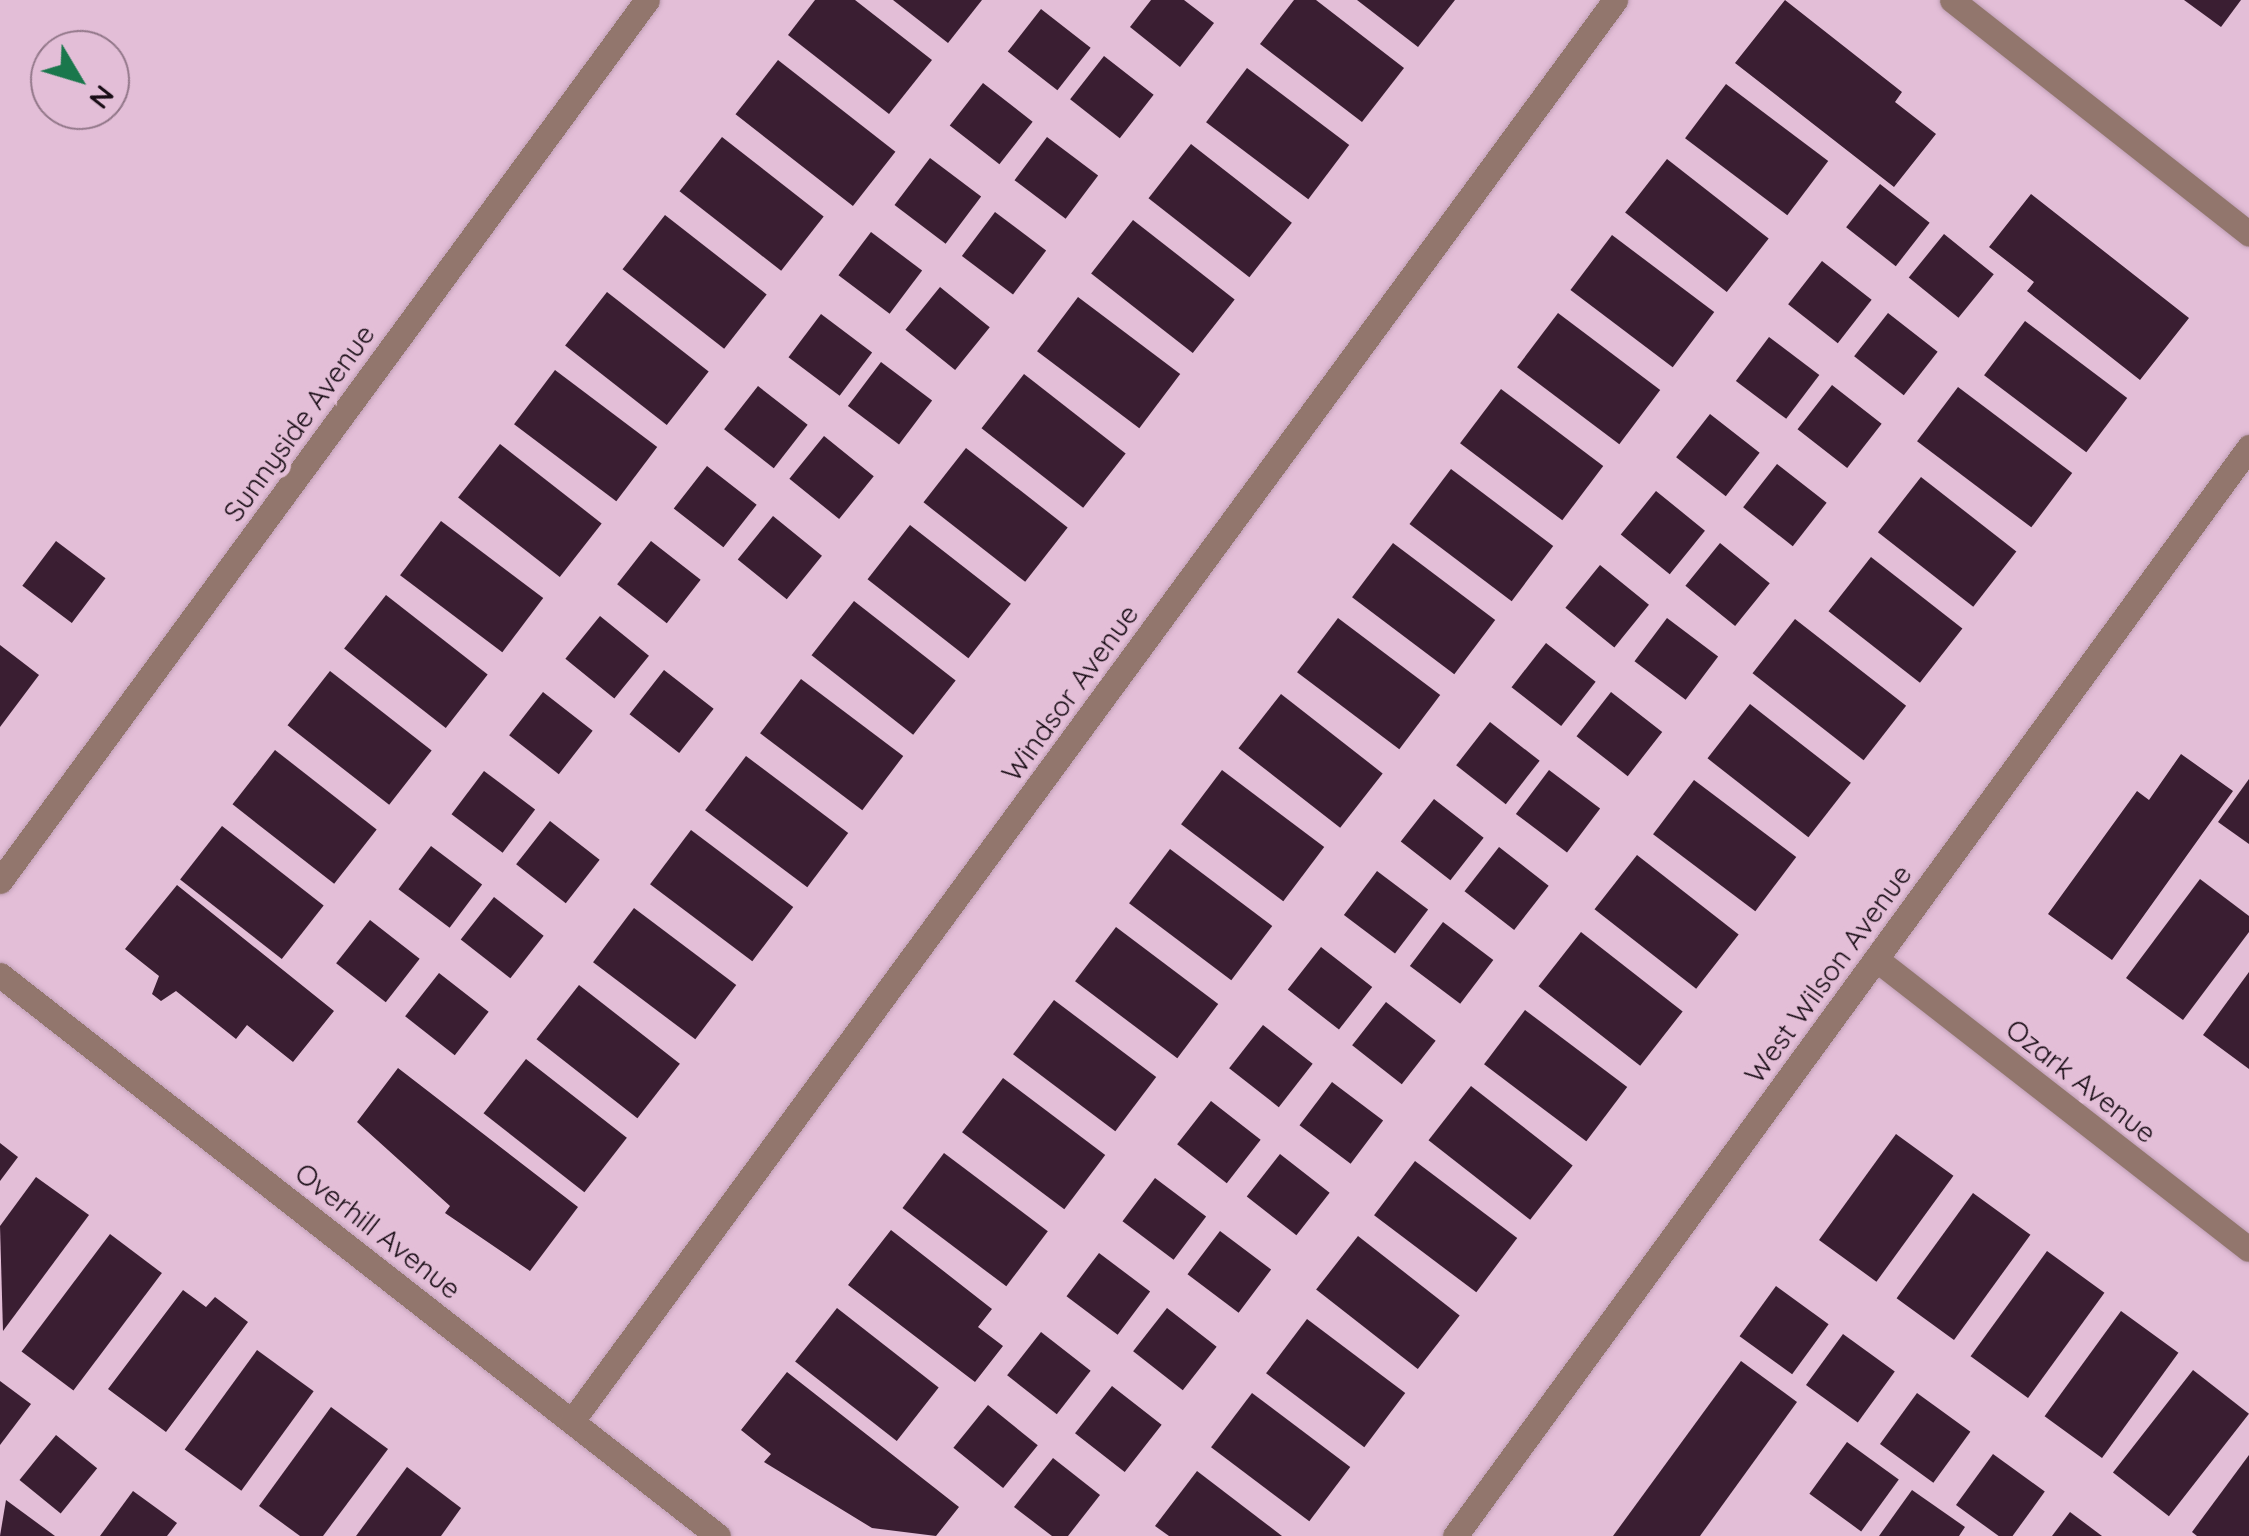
<!DOCTYPE html>
<html>
<head>
<meta charset="utf-8">
<style>
  body { margin:0 }
  #map { position:relative; width:2249px; height:1536px; overflow:hidden; background:#e3bed7; font-family:Quicksand,sans-serif }
  div>[style] { position:absolute }
  [style*='--x'] { left:calc(var(--x)*1px); top:calc(var(--y)*1px); width:calc(var(--w)*1px); rotate:calc(var(--a)*1deg) }
  .building>* { inset:0; background:#3a1e32; transform-origin:0 0 }
  .roads { filter:drop-shadow(0 0 2px #be9eb4) drop-shadow(0 0 2px #be9eb4) }
  .minor>* { height:25px; margin:-12.5px; padding:0 12.5px; transform-origin:12.5px; border-radius:12.5px; background:#92766d }
  span { translate:-50% -50%; white-space:nowrap; text-align:center; line-height:1.15; -webkit-text-stroke:10px #e3bed7; paint-order:stroke }
  .street-label { font-size:28px; color:#180c15 }
  .north { position:absolute; left:30px; top:30px; width:100px; height:100px; box-sizing:border-box; background:#e3bed7; border:2px solid #927789; border-radius:50%; rotate:128deg; font-size:28px; font-weight:700; line-height:40px; text-align:center; color:#180c15 }
  .north::after { content:''; display:block; margin:auto; width:35px; height:45px; background:#1a774c; clip-path:polygon(50% 0,100% 100%,50% 72%,0 100%) }
</style>
</head>
<body>
<div id="map">
  <div class="building">
    <div style="clip-path:polygon(815px 0,855px 0,932px 60px,889px 114px,788px 35px)"></div>
    <div style="clip-path:polygon(893px 0,982px 0,948px 43px)"></div>
    <div style="clip-path:polygon(1151px 0,1184px 0,1214px 23px,1180px 67px,1130px 27px)"></div>
    <div style="clip-path:polygon(1294px 0,1316px 0,1404px 68px,1362px 122px,1260px 44px)"></div>
    <div style="clip-path:polygon(1357px 0,1455px 0,1418px 47px)"></div>
    <div style="clip-path:polygon(1785px 0,1902px 92px,1895px 102px,1936px 134px,1894px 187px,1735px 63px)"></div>
    <div style="clip-path:polygon(2184px 0,2241px 0,2221px 27px)"></div>
    <div style="left:1041px;top:9px;width:63px;height:54px;rotate:38deg"></div>
    <div style="left:1104px;top:56px;width:63px;height:55px;rotate:38deg"></div>
    <div style="left:778px;top:60px;width:149px;height:69px;rotate:38deg"></div>
    <div style="left:1247px;top:68px;width:128px;height:68px;rotate:37deg"></div>
    <div style="left:983px;top:83px;width:63px;height:54px;rotate:38deg"></div>
    <div style="left:1726px;top:84px;width:128px;height:68px;rotate:37deg"></div>
    <div style="left:722px;top:137px;width:129px;height:69px;rotate:38deg"></div>
    <div style="left:1047px;top:137px;width:64px;height:54px;rotate:37deg"></div>
    <div style="left:1191px;top:144px;width:128px;height:69px;rotate:38deg"></div>
    <div style="left:930px;top:158px;width:64px;height:59px;rotate:37deg"></div>
    <div style="left:1667px;top:159px;width:129px;height:68px;rotate:38deg"></div>
    <div style="left:1880px;top:184px;width:63px;height:55px;rotate:38deg"></div>
    <div style="clip-path:polygon(2031px 194px,2189px 318px,2140px 380px,2027px 291px,2034px 282px,1989px 247px)"></div>
    <div style="left:995px;top:212px;width:64px;height:55px;rotate:37deg"></div>
    <div style="left:665px;top:215px;width:129px;height:69px;rotate:38deg"></div>
    <div style="left:1133px;top:220px;width:129px;height:68px;rotate:38deg"></div>
    <div style="left:871px;top:232px;width:64px;height:54px;rotate:37deg"></div>
    <div style="left:1944px;top:234px;width:64px;height:56px;rotate:39deg"></div>
    <div style="left:1612px;top:235px;width:128px;height:69px;rotate:37deg"></div>
    <div style="left:1822px;top:261px;width:63px;height:55px;rotate:38deg"></div>
    <div style="left:940px;top:287px;width:64px;height:55px;rotate:39deg"></div>
    <div style="left:607px;top:292px;width:129px;height:68px;rotate:38deg"></div>
    <div style="left:1078px;top:297px;width:128px;height:68px;rotate:37deg"></div>
    <div style="left:1558px;top:313px;width:128px;height:68px;rotate:37deg"></div>
    <div style="left:1888px;top:313px;width:63px;height:55px;rotate:38deg"></div>
    <div style="left:821px;top:314px;width:64px;height:54px;rotate:37deg"></div>
    <div style="left:2025px;top:321px;width:128px;height:68px;rotate:37deg"></div>
    <div style="left:1769px;top:337px;width:63px;height:55px;rotate:37deg"></div>
    <div style="left:881px;top:362px;width:64px;height:55px;rotate:37deg"></div>
    <div style="left:555px;top:370px;width:128px;height:68px;rotate:37deg"></div>
    <div style="left:1024px;top:374px;width:129px;height:69px;rotate:38deg"></div>
    <div style="left:1832px;top:385px;width:63px;height:56px;rotate:38deg"></div>
    <div style="left:758px;top:386px;width:63px;height:55px;rotate:38deg"></div>
    <div style="left:1958px;top:387px;width:143px;height:68px;rotate:37deg"></div>
    <div style="left:1501px;top:389px;width:128px;height:68px;rotate:37deg"></div>
    <div style="left:1710px;top:414px;width:63px;height:55px;rotate:38deg"></div>
    <div style="left:824px;top:436px;width:64px;height:55px;rotate:39deg"></div>
    <div style="left:500px;top:444px;width:129px;height:68px;rotate:38deg"></div>
    <div style="left:966px;top:448px;width:129px;height:69px;rotate:38deg"></div>
    <div style="left:1777px;top:464px;width:63px;height:55px;rotate:38deg"></div>
    <div style="left:707px;top:466px;width:63px;height:54px;rotate:38deg"></div>
    <div style="left:1451px;top:469px;width:128px;height:69px;rotate:37deg"></div>
    <div style="left:1921px;top:477px;width:121px;height:70px;rotate:38deg"></div>
    <div style="left:1656px;top:491px;width:63px;height:56px;rotate:39deg"></div>
    <div style="left:773px;top:516px;width:63px;height:56px;rotate:39deg"></div>
    <div style="left:441px;top:521px;width:128px;height:68px;rotate:37deg"></div>
    <div style="left:910px;top:525px;width:128px;height:69px;rotate:38deg"></div>
    <div style="left:56px;top:541px;width:62px;height:56px;rotate:37deg"></div>
    <div style="left:651px;top:541px;width:63px;height:55px;rotate:38deg"></div>
    <div style="left:1393px;top:543px;width:128px;height:68px;rotate:37deg"></div>
    <div style="left:1720px;top:543px;width:64px;height:55px;rotate:39deg"></div>
    <div style="left:1871px;top:557px;width:116px;height:69px;rotate:38deg"></div>
    <div style="left:1600px;top:565px;width:63px;height:55px;rotate:39deg"></div>
    <div style="left:386px;top:595px;width:129px;height:68px;rotate:38deg"></div>
    <div style="left:854px;top:601px;width:129px;height:69px;rotate:38deg"></div>
    <div style="left:600px;top:616px;width:63px;height:55px;rotate:39deg"></div>
    <div style="left:1338px;top:618px;width:128px;height:68px;rotate:37deg"></div>
    <div style="left:1667px;top:618px;width:64px;height:54px;rotate:37deg"></div>
    <div style="left:1795px;top:619px;width:141px;height:69px;rotate:38deg"></div>
    <div style="left:1546px;top:643px;width:63px;height:56px;rotate:38deg"></div>
    <div style="clip-path:polygon(0 645px,39px 675px,0 727px)"></div>
    <div style="left:664px;top:670px;width:63px;height:56px;rotate:38deg"></div>
    <div style="left:330px;top:671px;width:129px;height:69px;rotate:38deg"></div>
    <div style="left:801px;top:679px;width:128px;height:68px;rotate:37deg"></div>
    <div style="left:543px;top:692px;width:63px;height:55px;rotate:38deg"></div>
    <div style="left:1611px;top:692px;width:65px;height:56px;rotate:38deg"></div>
    <div style="left:1281px;top:694px;width:129px;height:69px;rotate:38deg"></div>
    <div style="left:1750px;top:704px;width:128px;height:69px;rotate:38deg"></div>
    <div style="left:1490px;top:722px;width:63px;height:55px;rotate:38deg"></div>
    <div style="left:275px;top:750px;width:129px;height:69px;rotate:38deg"></div>
    <div style="clip-path:polygon(2181px 754px,2233px 791px,2112px 960px,2048px 914px,2137px 791px,2149px 800px)"></div>
    <div style="left:746px;top:756px;width:128px;height:68px;rotate:37deg"></div>
    <div style="left:1222px;top:770px;width:128px;height:68px;rotate:37deg"></div>
    <div style="left:1549px;top:770px;width:64px;height:55px;rotate:37deg"></div>
    <div style="left:484px;top:771px;width:64px;height:54px;rotate:37deg"></div>
    <div style="clip-path:polygon(2249px 779px,2249px 844px,2218px 822px)"></div>
    <div style="left:1694px;top:780px;width:128px;height:68px;rotate:37deg"></div>
    <div style="left:1434px;top:799px;width:63px;height:54px;rotate:38deg"></div>
    <div style="left:550px;top:821px;width:63px;height:55px;rotate:38deg"></div>
    <div style="left:222px;top:826px;width:129px;height:68px;rotate:38deg"></div>
    <div style="left:691px;top:830px;width:128px;height:68px;rotate:37deg"></div>
    <div style="left:431px;top:846px;width:64px;height:54px;rotate:37deg"></div>
    <div style="left:1499px;top:847px;width:63px;height:56px;rotate:38deg"></div>
    <div style="left:1170px;top:849px;width:128px;height:68px;rotate:37deg"></div>
    <div style="left:1637px;top:855px;width:129px;height:69px;rotate:38deg"></div>
    <div style="left:1377px;top:871px;width:64px;height:55px;rotate:37deg"></div>
    <div style="clip-path:polygon(2200px 879px,2249px 916px,2249px 932px,2183px 1020px,2126px 978px)"></div>
    <div style="clip-path:polygon(177px 885px,334px 1011px,293px 1062px,247px 1025px,236px 1039px,176px 991px,161px 1001px,152px 994px,159px 976px,125px 949px)"></div>
    <div style="left:494px;top:897px;width:63px;height:54px;rotate:38deg"></div>
    <div style="left:634px;top:908px;width:128px;height:68px;rotate:37deg"></div>
    <div style="left:370px;top:920px;width:63px;height:55px;rotate:38deg"></div>
    <div style="left:1443px;top:922px;width:63px;height:55px;rotate:37deg"></div>
    <div style="left:1116px;top:927px;width:128px;height:68px;rotate:37deg"></div>
    <div style="left:1581px;top:932px;width:129px;height:69px;rotate:38deg"></div>
    <div style="left:1321px;top:947px;width:65px;height:54px;rotate:38deg"></div>
    <div style="clip-path:polygon(2249px 972px,2249px 1069px,2203px 1035px)"></div>
    <div style="left:439px;top:973px;width:63px;height:55px;rotate:38deg"></div>
    <div style="left:579px;top:985px;width:128px;height:69px;rotate:38deg"></div>
    <div style="left:1054px;top:1000px;width:128px;height:68px;rotate:37deg"></div>
    <div style="left:1386px;top:1002px;width:63px;height:55px;rotate:38deg"></div>
    <div style="left:1525px;top:1010px;width:128px;height:68px;rotate:37deg"></div>
    <div style="left:1263px;top:1025px;width:63px;height:55px;rotate:38deg"></div>
    <div style="left:526px;top:1059px;width:128px;height:69px;rotate:38deg"></div>
    <div style="clip-path:polygon(398px 1068px,578px 1207px,530px 1271px,445px 1213px,450px 1206px,357px 1122px)"></div>
    <div style="left:1003px;top:1078px;width:128px;height:68px;rotate:37deg"></div>
    <div style="left:1332px;top:1082px;width:64px;height:54px;rotate:37deg"></div>
    <div style="left:1471px;top:1086px;width:129px;height:69px;rotate:38deg"></div>
    <div style="left:1211px;top:1101px;width:63px;height:55px;rotate:38deg"></div>
    <div style="left:1896px;top:1134px;width:71px;height:131px;rotate:36deg"></div>
    <div style="clip-path:polygon(0 1143px,18px 1157px,0 1181px)"></div>
    <div style="left:944px;top:1153px;width:130px;height:69px;rotate:37deg"></div>
    <div style="left:1280px;top:1154px;width:63px;height:54px;rotate:38deg"></div>
    <div style="left:1415px;top:1161px;width:128px;height:68px;rotate:37deg"></div>
    <div style="clip-path:polygon(36px 1177px,89px 1215px,3px 1331px,0 1226px)"></div>
    <div style="left:1155px;top:1178px;width:64px;height:54px;rotate:37deg"></div>
    <div style="left:1973px;top:1193px;width:71px;height:130px;rotate:36deg"></div>
    <div style="clip-path:polygon(891px 1230px,992px 1309px,978px 1327px,1003px 1346px,975px 1382px,848px 1285px)"></div>
    <div style="left:1220px;top:1231px;width:64px;height:54px;rotate:37deg"></div>
    <div style="left:110px;top:1234px;width:65px;height:147px;rotate:37deg"></div>
    <div style="left:1358px;top:1236px;width:129px;height:68px;rotate:38deg"></div>
    <div style="left:2047px;top:1251px;width:71px;height:130px;rotate:36deg"></div>
    <div style="left:1099px;top:1253px;width:64px;height:54px;rotate:37deg"></div>
    <div style="left:1776px;top:1286px;width:65px;height:62px;rotate:36deg"></div>
    <div style="clip-path:polygon(183px 1290px,206px 1307px,215px 1297px,248px 1322px,166px 1432px,108px 1389px)"></div>
    <div style="left:837px;top:1308px;width:129px;height:68px;rotate:38deg"></div>
    <div style="left:1167px;top:1308px;width:63px;height:55px;rotate:38deg"></div>
    <div style="left:2121px;top:1311px;width:71px;height:130px;rotate:36deg"></div>
    <div style="left:1307px;top:1319px;width:123px;height:68px;rotate:37deg"></div>
    <div style="left:1041px;top:1332px;width:63px;height:55px;rotate:38deg"></div>
    <div style="left:1843px;top:1334px;width:64px;height:63px;rotate:36deg"></div>
    <div style="left:257px;top:1350px;width:70px;height:123px;rotate:36deg"></div>
    <div style="clip-path:polygon(1741px 1361px,1797px 1402px,1700px 1536px,1613px 1536px)"></div>
    <div style="left:2193px;top:1370px;width:71px;height:130px;rotate:38deg"></div>
    <div style="clip-path:polygon(787px 1372px,959px 1507px,936px 1536px,872px 1528px,764px 1462px,771px 1454px,741px 1430px)"></div>
    <div style="clip-path:polygon(0 1381px,31px 1404px,0 1445px)"></div>
    <div style="left:1112px;top:1386px;width:63px;height:60px;rotate:38deg"></div>
    <div style="left:1252px;top:1393px;width:123px;height:68px;rotate:37deg"></div>
    <div style="left:1917px;top:1393px;width:66px;height:63px;rotate:36deg"></div>
    <div style="left:988px;top:1405px;width:64px;height:55px;rotate:39deg"></div>
    <div style="clip-path:polygon(331px 1407px,388px 1449px,323px 1536px,300px 1536px,259px 1506px)"></div>
    <div style="left:56px;top:1435px;width:53px;height:58px;rotate:39deg"></div>
    <div style="left:1847px;top:1442px;width:64px;height:64px;rotate:36deg"></div>
    <div style="left:1993px;top:1454px;width:64px;height:63px;rotate:36deg"></div>
    <div style="clip-path:polygon(2249px 1455px,2249px 1536px,2197px 1536px,2192px 1532px)"></div>
    <div style="clip-path:polygon(1053px 1458px,1100px 1495px,1068px 1536px,1052px 1536px,1014px 1507px)"></div>
    <div style="clip-path:polygon(407px 1467px,461px 1508px,441px 1536px,356px 1536px)"></div>
    <div style="clip-path:polygon(1197px 1471px,1282px 1536px,1169px 1536px,1155px 1526px)"></div>
    <div style="clip-path:polygon(1912px 1490px,1965px 1527px,1959px 1536px,1879px 1536px)"></div>
    <div style="clip-path:polygon(133px 1491px,177px 1523px,167px 1536px,100px 1536px)"></div>
    <div style="clip-path:polygon(6px 1500px,55px 1536px,0 1536px)"></div>
    <div style="clip-path:polygon(2070px 1512px,2102px 1536px,2052px 1536px)"></div>
  </div>
  <div class="roads">
    <div class="minor">
      <div style="--x:1952;--y:0;--w:378;--a:38.2"></div>
      <div style="--x:0;--y:881;--w:1093;--a:-53.71"></div>
      <div style="--x:1876;--y:959;--w:472;--a:37.9"></div>
      <div style="--x:0;--y:975;--w:911;--a:38"></div>
      <div style="--x:572;--y:1421;--w:1763;--a:-53.72"></div>
      <div style="--x:1455;--y:1536;--w:1348;--a:-53.9"></div>
    </div>
  </div>
  <div class="street-label">
    <span style="left:299px;top:423px;rotate:-54deg">Sunnyside Avenue</span>
    <span style="left:1070px;top:693px;rotate:-54deg">Windsor Avenue</span>
    <span style="left:1828px;top:974px;rotate:-54deg">West Wilson Avenue</span>
    <span style="left:2081px;top:1081px;rotate:38deg">Ozark Avenue</span>
    <span style="left:378px;top:1231px;rotate:38deg">Overhill Avenue</span>
  </div>
  <div class="north">N</div>
</div>
</body>
</html>
